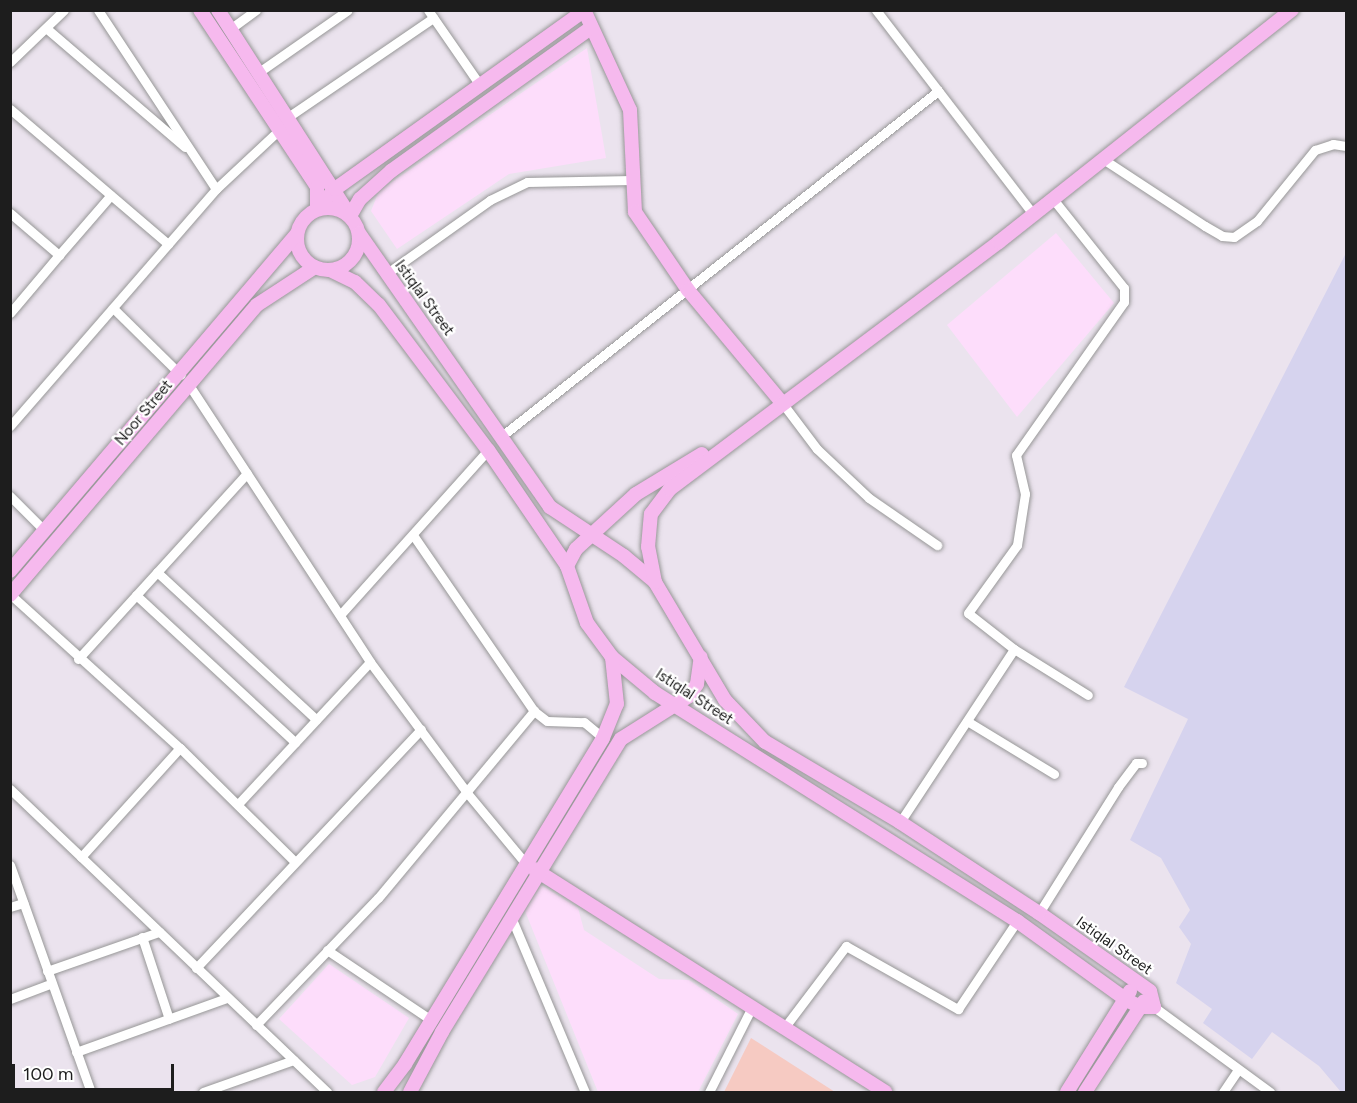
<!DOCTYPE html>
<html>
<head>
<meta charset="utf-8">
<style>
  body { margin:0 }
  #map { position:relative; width:1357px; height:1103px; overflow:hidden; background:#ebe3ee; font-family:Figtree,sans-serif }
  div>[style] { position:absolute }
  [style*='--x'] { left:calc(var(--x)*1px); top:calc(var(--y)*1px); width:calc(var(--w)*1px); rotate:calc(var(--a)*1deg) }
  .commercial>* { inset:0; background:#d6d3ee }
  .education>* { inset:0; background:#fdddfb }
  .park>* { inset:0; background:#f6cac2 }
  .roads { filter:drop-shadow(0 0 2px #979797) drop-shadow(0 0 2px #979797) }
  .street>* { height:9px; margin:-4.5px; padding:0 4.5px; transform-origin:4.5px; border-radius:4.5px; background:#fff }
  .secondary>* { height:14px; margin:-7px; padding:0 7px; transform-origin:7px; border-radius:7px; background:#f6b9ee }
  .secondary>.ring { margin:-7px; padding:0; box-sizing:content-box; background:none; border:14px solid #f6b9ee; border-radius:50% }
  span { translate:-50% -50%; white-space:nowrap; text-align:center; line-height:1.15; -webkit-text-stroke:4.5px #fff; paint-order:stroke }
  .street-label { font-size:15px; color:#1d1d1d }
  .frame { position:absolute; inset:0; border:12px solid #1d1d1d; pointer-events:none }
  .scale { position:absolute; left:12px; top:1064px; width:162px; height:27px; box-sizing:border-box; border:3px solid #1d1d1d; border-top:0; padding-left:8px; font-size:18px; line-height:21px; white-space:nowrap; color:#1d1d1d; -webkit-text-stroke:4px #fff; paint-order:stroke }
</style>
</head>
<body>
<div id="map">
  <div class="commercial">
    <div style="clip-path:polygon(1346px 253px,1346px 1092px,1341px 1092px,1319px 1066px,1272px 1032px,1252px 1059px,1203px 1023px,1212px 1009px,1176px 983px,1191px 944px,1179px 927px,1190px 910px,1161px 858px,1130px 840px,1188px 719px,1124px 687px)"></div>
  </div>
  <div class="education">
    <div style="clip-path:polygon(587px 48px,606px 158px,509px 174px,397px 249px,371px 211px,379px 191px)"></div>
    <div style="clip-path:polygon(1056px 233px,1114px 303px,1017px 417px,947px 325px)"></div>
    <div style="clip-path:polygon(541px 885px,578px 908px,584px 930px,659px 979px,689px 980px,738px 1014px,698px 1092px,598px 1092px,525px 911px)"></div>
    <div style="clip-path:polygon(329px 964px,409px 1018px,375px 1077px,352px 1085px,279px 1019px)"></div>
  </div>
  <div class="park">
    <div style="clip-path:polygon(751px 1038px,835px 1092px,724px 1092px)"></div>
  </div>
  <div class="roads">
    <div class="street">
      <div style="--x:98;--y:10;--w:214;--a:56.6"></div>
      <div style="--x:428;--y:10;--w:91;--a:55.3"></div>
      <div style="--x:876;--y:10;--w:257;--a:52.4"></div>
      <div style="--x:46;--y:28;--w:183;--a:40.6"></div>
      <div style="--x:230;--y:29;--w:32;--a:-36"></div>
      <div style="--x:10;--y:62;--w:75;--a:-43.9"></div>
      <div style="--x:259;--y:72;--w:108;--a:-34.9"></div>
      <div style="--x:10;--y:109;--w:208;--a:40.5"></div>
      <div style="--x:288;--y:117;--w:176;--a:-34.3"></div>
      <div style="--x:1103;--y:159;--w:122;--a:33.3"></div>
      <div style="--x:1205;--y:226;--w:20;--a:30"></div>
      <div style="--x:1222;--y:236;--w:12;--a:5"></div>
      <div style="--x:1234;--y:237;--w:28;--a:-35"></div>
      <div style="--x:1257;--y:221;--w:92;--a:-50.8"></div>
      <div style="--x:1315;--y:150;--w:19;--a:-18"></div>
      <div style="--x:1333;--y:144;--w:13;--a:9"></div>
      <div style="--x:10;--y:213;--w:65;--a:40.6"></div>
      <div style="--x:59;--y:255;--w:76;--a:130.2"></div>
      <div style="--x:59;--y:255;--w:79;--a:-49.1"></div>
      <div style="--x:386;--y:274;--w:128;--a:-35.4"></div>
      <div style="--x:490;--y:200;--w:41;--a:-25.9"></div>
      <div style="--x:527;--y:182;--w:105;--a:-1.1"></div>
      <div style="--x:113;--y:308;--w:95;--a:44.6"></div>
      <div style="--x:189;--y:385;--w:331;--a:56.8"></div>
      <div style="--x:370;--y:662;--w:164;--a:53.4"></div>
      <div style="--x:468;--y:794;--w:92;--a:50.3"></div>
      <div style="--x:783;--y:404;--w:56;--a:52.9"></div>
      <div style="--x:817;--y:449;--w:71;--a:43.3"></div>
      <div style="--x:869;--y:498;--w:83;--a:34.7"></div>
      <div style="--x:10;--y:426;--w:314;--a:-49"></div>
      <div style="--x:216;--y:189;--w:86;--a:-43.1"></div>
      <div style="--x:503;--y:435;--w:555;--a:-38.34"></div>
      <div style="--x:10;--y:496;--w:49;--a:45"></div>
      <div style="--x:413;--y:535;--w:214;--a:55.5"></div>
      <div style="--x:534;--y:711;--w:16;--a:38"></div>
      <div style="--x:547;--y:721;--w:37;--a:2"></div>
      <div style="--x:584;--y:722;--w:25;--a:40"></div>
      <div style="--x:157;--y:572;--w:217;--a:42.8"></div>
      <div style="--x:11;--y:595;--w:228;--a:42.2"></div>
      <div style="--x:180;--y:748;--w:162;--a:44.7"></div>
      <div style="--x:136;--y:595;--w:217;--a:42.8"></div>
      <div style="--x:340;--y:615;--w:222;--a:-48.1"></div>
      <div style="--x:1014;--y:649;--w:87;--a:31.9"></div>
      <div style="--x:78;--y:659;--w:251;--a:-47.7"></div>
      <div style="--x:967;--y:721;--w:102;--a:31.3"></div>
      <div style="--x:10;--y:789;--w:439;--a:43.7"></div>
      <div style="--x:239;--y:803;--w:192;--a:-47.1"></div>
      <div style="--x:900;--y:822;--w:207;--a:-56.6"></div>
      <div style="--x:1014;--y:649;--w:58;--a:-142"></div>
      <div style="--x:968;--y:613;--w:84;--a:-54.2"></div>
      <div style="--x:1017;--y:545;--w:52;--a:-81.1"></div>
      <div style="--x:1025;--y:494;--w:40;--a:-103"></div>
      <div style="--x:1016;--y:455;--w:187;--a:-54.8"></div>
      <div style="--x:1124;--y:302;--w:14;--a:-90"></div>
      <div style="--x:1124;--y:288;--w:114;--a:-128.6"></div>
      <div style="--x:81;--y:857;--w:147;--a:-47.8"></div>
      <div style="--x:10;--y:865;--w:241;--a:70.4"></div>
      <div style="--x:10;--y:907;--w:14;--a:-17"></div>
      <div style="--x:1039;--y:913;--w:149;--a:-57.9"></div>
      <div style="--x:1118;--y:787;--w:30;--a:-53"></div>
      <div style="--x:1136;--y:763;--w:6;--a:0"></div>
      <div style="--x:511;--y:917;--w:190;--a:67.1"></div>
      <div style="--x:142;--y:937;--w:86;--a:71.8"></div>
      <div style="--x:327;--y:950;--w:125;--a:33.9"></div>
      <div style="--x:196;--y:968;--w:328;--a:-46.7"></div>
      <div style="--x:47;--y:971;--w:119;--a:-19.2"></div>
      <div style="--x:10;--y:999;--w:43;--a:-20.6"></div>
      <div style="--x:1154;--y:1007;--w:144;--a:36.2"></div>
      <div style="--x:256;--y:1025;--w:176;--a:-46.2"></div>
      <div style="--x:378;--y:898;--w:244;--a:-50.2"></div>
      <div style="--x:784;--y:1028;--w:103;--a:-52.9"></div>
      <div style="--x:846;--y:946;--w:129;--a:29.4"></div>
      <div style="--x:958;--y:1009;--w:106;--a:-56.2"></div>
      <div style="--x:76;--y:1052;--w:160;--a:-19.7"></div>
      <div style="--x:203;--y:1092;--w:96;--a:-19.4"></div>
      <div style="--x:709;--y:1092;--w:95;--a:-63.2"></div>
      <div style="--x:1223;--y:1092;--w:27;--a:-56"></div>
    </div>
    <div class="secondary">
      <div style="--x:200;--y:10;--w:212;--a:56.5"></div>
      <div style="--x:317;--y:187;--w:22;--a:90"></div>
      <div style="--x:218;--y:10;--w:245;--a:57.3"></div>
      <div style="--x:584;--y:10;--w:110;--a:65.3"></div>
      <div style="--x:630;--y:110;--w:102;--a:87.2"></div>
      <div style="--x:635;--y:212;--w:94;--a:55.8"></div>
      <div style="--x:688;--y:290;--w:148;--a:50.2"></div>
      <div class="ring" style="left:297px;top:208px;width:48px;height:48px"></div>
      <div style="--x:317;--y:209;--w:27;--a:-48"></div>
      <div style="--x:335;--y:189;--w:306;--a:-35.6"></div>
      <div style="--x:350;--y:216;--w:20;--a:-60"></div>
      <div style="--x:360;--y:199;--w:42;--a:-42.1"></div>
      <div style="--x:391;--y:171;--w:246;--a:-35.6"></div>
      <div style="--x:330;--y:270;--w:28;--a:26"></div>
      <div style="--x:355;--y:282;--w:33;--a:44"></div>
      <div style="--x:379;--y:305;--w:181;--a:53.1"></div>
      <div style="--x:488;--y:450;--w:140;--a:55.7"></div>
      <div style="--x:567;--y:566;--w:60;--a:70.7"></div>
      <div style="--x:587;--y:623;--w:42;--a:53.7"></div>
      <div style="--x:612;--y:657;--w:56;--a:39.9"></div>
      <div style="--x:655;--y:693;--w:428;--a:32.2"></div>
      <div style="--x:1017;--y:921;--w:133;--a:35.8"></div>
      <div style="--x:1125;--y:999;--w:17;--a:28"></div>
      <div style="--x:1140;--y:1007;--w:14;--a:0"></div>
      <div style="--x:1154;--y:1007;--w:16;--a:-104"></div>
      <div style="--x:1150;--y:991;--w:136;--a:-144.9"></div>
      <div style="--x:1039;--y:913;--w:166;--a:-146.8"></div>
      <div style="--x:900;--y:822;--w:157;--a:-149.3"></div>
      <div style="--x:765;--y:742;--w:58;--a:-133.6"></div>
      <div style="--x:725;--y:700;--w:137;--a:-120.7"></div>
      <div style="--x:655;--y:582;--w:40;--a:-140"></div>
      <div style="--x:624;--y:556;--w:89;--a:-146.5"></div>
      <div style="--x:550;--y:507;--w:334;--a:-124.9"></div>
      <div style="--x:567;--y:566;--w:19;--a:-62"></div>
      <div style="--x:576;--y:549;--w:81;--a:-42.5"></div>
      <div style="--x:636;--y:494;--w:77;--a:-31.2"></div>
      <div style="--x:10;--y:571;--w:443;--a:-49.6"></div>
      <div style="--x:655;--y:582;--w:36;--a:-101"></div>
      <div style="--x:648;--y:547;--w:33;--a:-85"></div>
      <div style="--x:651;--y:514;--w:31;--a:-53"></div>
      <div style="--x:670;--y:489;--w:411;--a:-36.9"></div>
      <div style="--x:999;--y:242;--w:374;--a:-38.4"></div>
      <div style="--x:10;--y:595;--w:381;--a:-49.6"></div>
      <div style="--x:257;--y:305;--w:69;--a:-33.2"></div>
      <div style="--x:534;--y:869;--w:416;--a:32.4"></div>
      <div style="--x:384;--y:1092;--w:35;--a:-53"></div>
      <div style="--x:405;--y:1064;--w:381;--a:-58.7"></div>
      <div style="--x:603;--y:738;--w:37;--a:-68"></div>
      <div style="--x:617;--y:704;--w:47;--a:-96.1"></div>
      <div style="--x:410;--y:1092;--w:68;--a:-61.9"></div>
      <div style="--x:442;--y:1032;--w:343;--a:-58.6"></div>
      <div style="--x:621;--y:739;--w:80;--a:-32.3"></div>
      <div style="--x:689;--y:696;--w:14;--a:-56"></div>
      <div style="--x:697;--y:684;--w:27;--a:-82"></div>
      <div style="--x:1067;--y:1092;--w:119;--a:-58"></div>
      <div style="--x:1085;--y:1092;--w:108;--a:-57"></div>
    </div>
  </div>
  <div class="street-label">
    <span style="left:424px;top:298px;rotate:54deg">Istiqlal Street</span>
    <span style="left:144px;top:413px;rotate:-50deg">Noor Street</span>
    <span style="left:694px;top:697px;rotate:33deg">Istiqlal Street</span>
    <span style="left:1114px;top:946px;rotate:35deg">Istiqlal Street</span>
  </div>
  <div class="frame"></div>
  <div class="scale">100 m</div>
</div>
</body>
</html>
